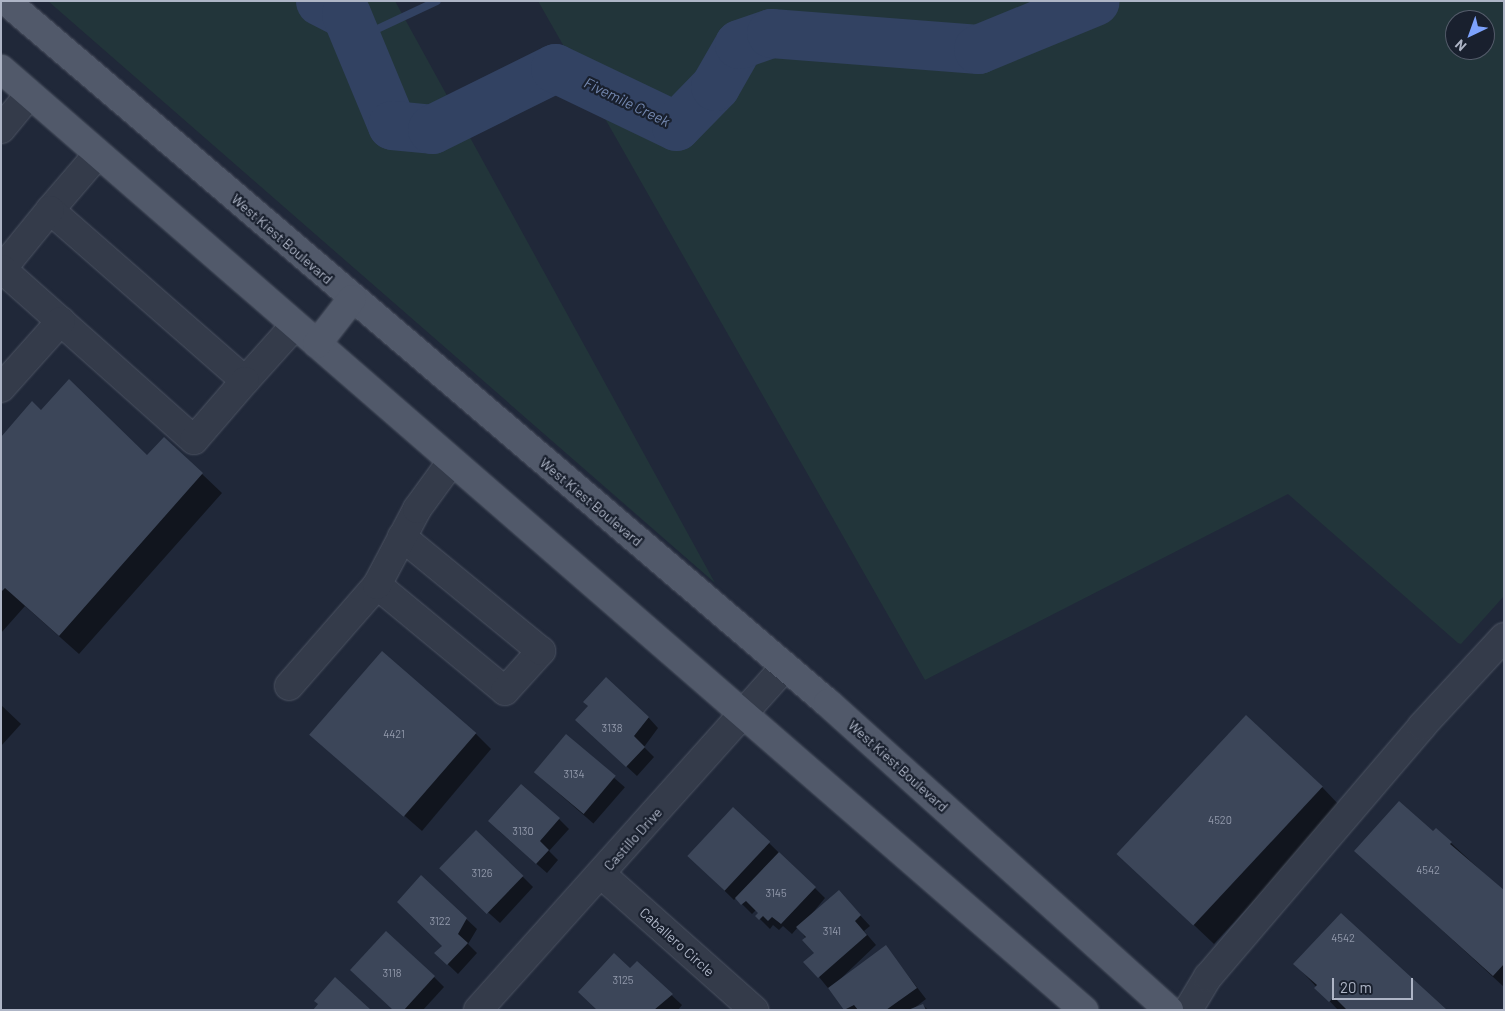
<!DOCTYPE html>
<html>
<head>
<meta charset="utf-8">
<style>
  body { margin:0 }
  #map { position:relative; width:1505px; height:1011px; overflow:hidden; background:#202839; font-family:Barlow,sans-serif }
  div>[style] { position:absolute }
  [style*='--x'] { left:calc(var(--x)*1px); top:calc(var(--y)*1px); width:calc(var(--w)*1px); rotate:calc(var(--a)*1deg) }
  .green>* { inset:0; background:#22353a }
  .shadow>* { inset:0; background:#0007; transform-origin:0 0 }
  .stream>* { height:8px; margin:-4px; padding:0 4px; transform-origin:4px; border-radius:4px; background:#324262 }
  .river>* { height:49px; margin:-24.5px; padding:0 24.5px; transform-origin:24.5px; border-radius:24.5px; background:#324262 }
  .building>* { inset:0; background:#3c4659; transform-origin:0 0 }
  .roads { filter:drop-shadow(0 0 1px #4e5564) drop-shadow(0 0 1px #4e5564) }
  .minor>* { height:28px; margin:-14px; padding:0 14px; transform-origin:14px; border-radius:14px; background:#343b4a }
  .major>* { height:28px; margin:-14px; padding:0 14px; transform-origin:14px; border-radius:14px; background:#51596a }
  span { translate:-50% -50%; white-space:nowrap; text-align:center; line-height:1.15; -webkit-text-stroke:4.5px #19202e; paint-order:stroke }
  .number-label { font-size:11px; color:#9299ab }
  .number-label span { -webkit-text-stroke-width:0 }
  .street-label { font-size:14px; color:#aeb5c6 }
  .water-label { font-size:15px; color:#7488b0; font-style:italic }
  .frame { position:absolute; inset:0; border:2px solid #aeb5c6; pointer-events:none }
  .north { position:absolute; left:1445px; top:10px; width:50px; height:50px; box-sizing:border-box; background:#19202e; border:1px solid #555c6b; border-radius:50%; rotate:222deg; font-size:14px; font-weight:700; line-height:20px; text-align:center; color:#aeb5c6 }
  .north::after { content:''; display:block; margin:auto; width:18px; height:22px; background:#7da2fc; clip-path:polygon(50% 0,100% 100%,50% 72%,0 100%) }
  .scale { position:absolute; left:1332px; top:978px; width:81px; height:22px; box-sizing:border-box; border:2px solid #aeb5c6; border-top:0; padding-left:6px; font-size:15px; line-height:18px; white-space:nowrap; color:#aeb5c6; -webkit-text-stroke:4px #19202e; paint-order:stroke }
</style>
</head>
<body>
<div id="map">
  <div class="green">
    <div style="clip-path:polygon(48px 1px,395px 1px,715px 583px)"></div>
    <div style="clip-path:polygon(evenodd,538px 1px,1504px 1px,1504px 596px,1461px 644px,1458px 643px,1288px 494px,925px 680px,538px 1px,1455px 20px,1485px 20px,1485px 50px,1455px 50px,1455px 20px)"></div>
  </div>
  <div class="shadow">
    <div style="clip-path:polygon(41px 412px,147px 456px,202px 474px,222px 493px,79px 654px,25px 606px,1px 633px,1px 439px)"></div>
    <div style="clip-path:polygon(1px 705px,21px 724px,1px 746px)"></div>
    <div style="clip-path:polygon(648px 717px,658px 728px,644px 747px,654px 757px,637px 776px,587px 730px)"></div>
    <div style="clip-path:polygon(476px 734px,491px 749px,422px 831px,312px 735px)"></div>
    <div style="left:566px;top:736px;width:78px;height:48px;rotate:41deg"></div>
    <div style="clip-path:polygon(1322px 787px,1341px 807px,1214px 944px,1139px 873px)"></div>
    <div style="clip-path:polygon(559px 819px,569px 829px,549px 851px,558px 860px,547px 873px,499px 831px)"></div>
    <div style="clip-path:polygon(1433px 833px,1451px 843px,1504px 892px,1504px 987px,1356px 851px)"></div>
    <div style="clip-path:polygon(769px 843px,825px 898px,810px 916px,848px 902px,870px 926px,864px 931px,876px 945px,833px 986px,886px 947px,926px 999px,913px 1009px,923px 1005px,928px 1010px,846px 1010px,819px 977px,816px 953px,798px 927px,792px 934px,783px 926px,779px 930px,773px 925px,770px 929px,757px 916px,760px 913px,756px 910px,752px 914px,736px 898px,734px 900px,689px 856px)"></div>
    <div style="clip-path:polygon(421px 877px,477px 929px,468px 944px,477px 953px,458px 974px,436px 953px,443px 946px)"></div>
    <div style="clip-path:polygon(523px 877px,533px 887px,500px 923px,452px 880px)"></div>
    <div style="clip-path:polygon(637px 963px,682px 1005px,678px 1010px,598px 1010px)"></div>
    <div style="clip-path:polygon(1295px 964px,1445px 1010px,1338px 1010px)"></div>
    <div style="clip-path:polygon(434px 977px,444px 987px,423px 1010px,394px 1010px)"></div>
  </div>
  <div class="stream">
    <div style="--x:356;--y:39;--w:89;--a:-25.1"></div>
  </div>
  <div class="river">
    <div style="--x:320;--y:1;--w:29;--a:27"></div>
    <div style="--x:346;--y:14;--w:120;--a:67.5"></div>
    <div style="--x:392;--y:125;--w:40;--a:5.7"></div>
    <div style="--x:432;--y:129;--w:137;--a:-26.4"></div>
    <div style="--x:555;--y:68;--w:134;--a:25.6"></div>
    <div style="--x:676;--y:126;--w:56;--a:-45.7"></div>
    <div style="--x:715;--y:86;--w:48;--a:-60.3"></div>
    <div style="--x:739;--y:44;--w:34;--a:-19"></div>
    <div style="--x:771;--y:33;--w:208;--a:4.4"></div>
    <div style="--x:978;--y:49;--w:126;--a:-22.3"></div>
  </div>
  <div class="building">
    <div style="clip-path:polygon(69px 379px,147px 455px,164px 437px,203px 473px,59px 636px,5px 588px,1px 592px,1px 437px,32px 401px,41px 410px)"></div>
    <div style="left:382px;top:651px;width:125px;height:111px;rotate:41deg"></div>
    <div style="clip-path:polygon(606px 677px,649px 717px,634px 736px,645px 747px,626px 767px,575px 720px,588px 706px,583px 702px)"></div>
    <div style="left:1246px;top:715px;width:105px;height:190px;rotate:43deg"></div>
    <div style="left:566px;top:734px;width:65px;height:50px;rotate:40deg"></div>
    <div style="clip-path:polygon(521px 784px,560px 818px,540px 841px,549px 850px,536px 864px,488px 821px)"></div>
    <div style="clip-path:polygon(1399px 801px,1433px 831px,1436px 828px,1452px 842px,1450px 844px,1504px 890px,1504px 964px,1493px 976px,1354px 851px)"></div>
    <div style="left:733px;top:807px;width:51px;height:67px;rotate:43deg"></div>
    <div style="left:476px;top:830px;width:66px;height:53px;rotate:44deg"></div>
    <div style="clip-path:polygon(779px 852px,816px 887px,781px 924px,772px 917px,768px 921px,763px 916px,759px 920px,755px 916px,758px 913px,746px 901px,741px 905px,735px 898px)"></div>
    <div style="clip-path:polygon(421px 875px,467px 918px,458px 934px,468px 943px,447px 965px,434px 953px,442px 946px,397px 902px)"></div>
    <div style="clip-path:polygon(839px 890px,861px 915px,855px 921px,867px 935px,818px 978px,803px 962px,814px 953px,802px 940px,806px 937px,796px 927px)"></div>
    <div style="clip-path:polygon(1341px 913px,1447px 1010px,1347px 1010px,1334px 997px,1329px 1002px,1314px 988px,1317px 985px,1293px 964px)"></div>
    <div style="clip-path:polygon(386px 931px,435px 976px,404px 1010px,393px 1010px,350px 970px)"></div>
    <div style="clip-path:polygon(886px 945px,917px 988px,886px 1010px,858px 1010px,854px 1005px,844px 1010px,828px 988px)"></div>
    <div style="clip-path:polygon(614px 953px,630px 968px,637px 961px,673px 994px,654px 1010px,597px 1010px,578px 992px)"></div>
    <div style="clip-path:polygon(335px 977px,371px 1010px,313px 1010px,318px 1004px,314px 1001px)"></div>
    <div style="clip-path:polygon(923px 1004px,926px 1010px,908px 1010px)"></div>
  </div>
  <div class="roads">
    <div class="minor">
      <div style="--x:1;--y:129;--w:45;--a:-50.4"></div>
      <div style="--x:98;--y:154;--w:74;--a:130.6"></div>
      <div style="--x:50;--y:210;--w:259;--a:41.2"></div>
      <div style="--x:245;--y:381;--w:75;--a:-48.2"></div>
      <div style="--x:50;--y:210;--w:76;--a:129.1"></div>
      <div style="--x:2;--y:269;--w:257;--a:41.7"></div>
      <div style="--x:194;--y:440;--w:78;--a:-49.2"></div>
      <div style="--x:1;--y:388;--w:90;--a:-48.2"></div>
      <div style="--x:377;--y:585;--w:166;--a:39.6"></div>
      <div style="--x:505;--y:691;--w:54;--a:-48"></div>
      <div style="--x:541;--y:651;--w:180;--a:-140.6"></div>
      <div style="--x:289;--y:686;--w:134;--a:-48.9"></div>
      <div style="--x:377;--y:585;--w:86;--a:-62.2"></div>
      <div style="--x:417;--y:509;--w:59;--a:-53.9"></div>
      <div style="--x:601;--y:874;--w:205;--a:41.6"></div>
      <div style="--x:478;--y:1010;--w:460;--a:-48.2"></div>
      <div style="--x:1188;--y:1010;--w:39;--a:-59"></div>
      <div style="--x:1208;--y:977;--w:330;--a:-49.5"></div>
      <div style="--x:1422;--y:726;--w:121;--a:-47.3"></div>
    </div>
    <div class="major">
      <div style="--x:6;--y:1;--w:1081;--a:40.5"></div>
      <div style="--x:828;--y:703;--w:459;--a:42"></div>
      <div style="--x:1;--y:69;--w:1435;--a:40.99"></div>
      <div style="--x:317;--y:344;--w:57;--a:-52.1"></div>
    </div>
  </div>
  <div class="number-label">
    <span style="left:612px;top:728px">3138</span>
    <span style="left:394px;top:734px">4421</span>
    <span style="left:574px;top:774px">3134</span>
    <span style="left:1220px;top:820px">4520</span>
    <span style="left:523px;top:831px">3130</span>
    <span style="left:1428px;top:870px">4542</span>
    <span style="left:482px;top:873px">3126</span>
    <span style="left:776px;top:893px">3145</span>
    <span style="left:440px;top:921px">3122</span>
    <span style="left:832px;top:931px">3141</span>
    <span style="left:1343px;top:938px">4542</span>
    <span style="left:392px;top:973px">3118</span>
    <span style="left:623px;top:980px">3125</span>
  </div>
  <div class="street-label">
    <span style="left:282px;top:239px;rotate:41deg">West Kiest Boulevard</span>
    <span style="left:591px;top:502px;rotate:40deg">West Kiest Boulevard</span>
    <span style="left:898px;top:766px;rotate:42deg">West Kiest Boulevard</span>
    <span style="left:633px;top:839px;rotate:-48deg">Castillo Drive</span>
    <span style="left:677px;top:942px;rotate:42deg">Caballero Circle</span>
  </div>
  <div class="water-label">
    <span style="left:627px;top:102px;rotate:26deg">Fivemile Creek</span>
  </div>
  <div class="frame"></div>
  <div class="north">N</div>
  <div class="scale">20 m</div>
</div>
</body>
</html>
